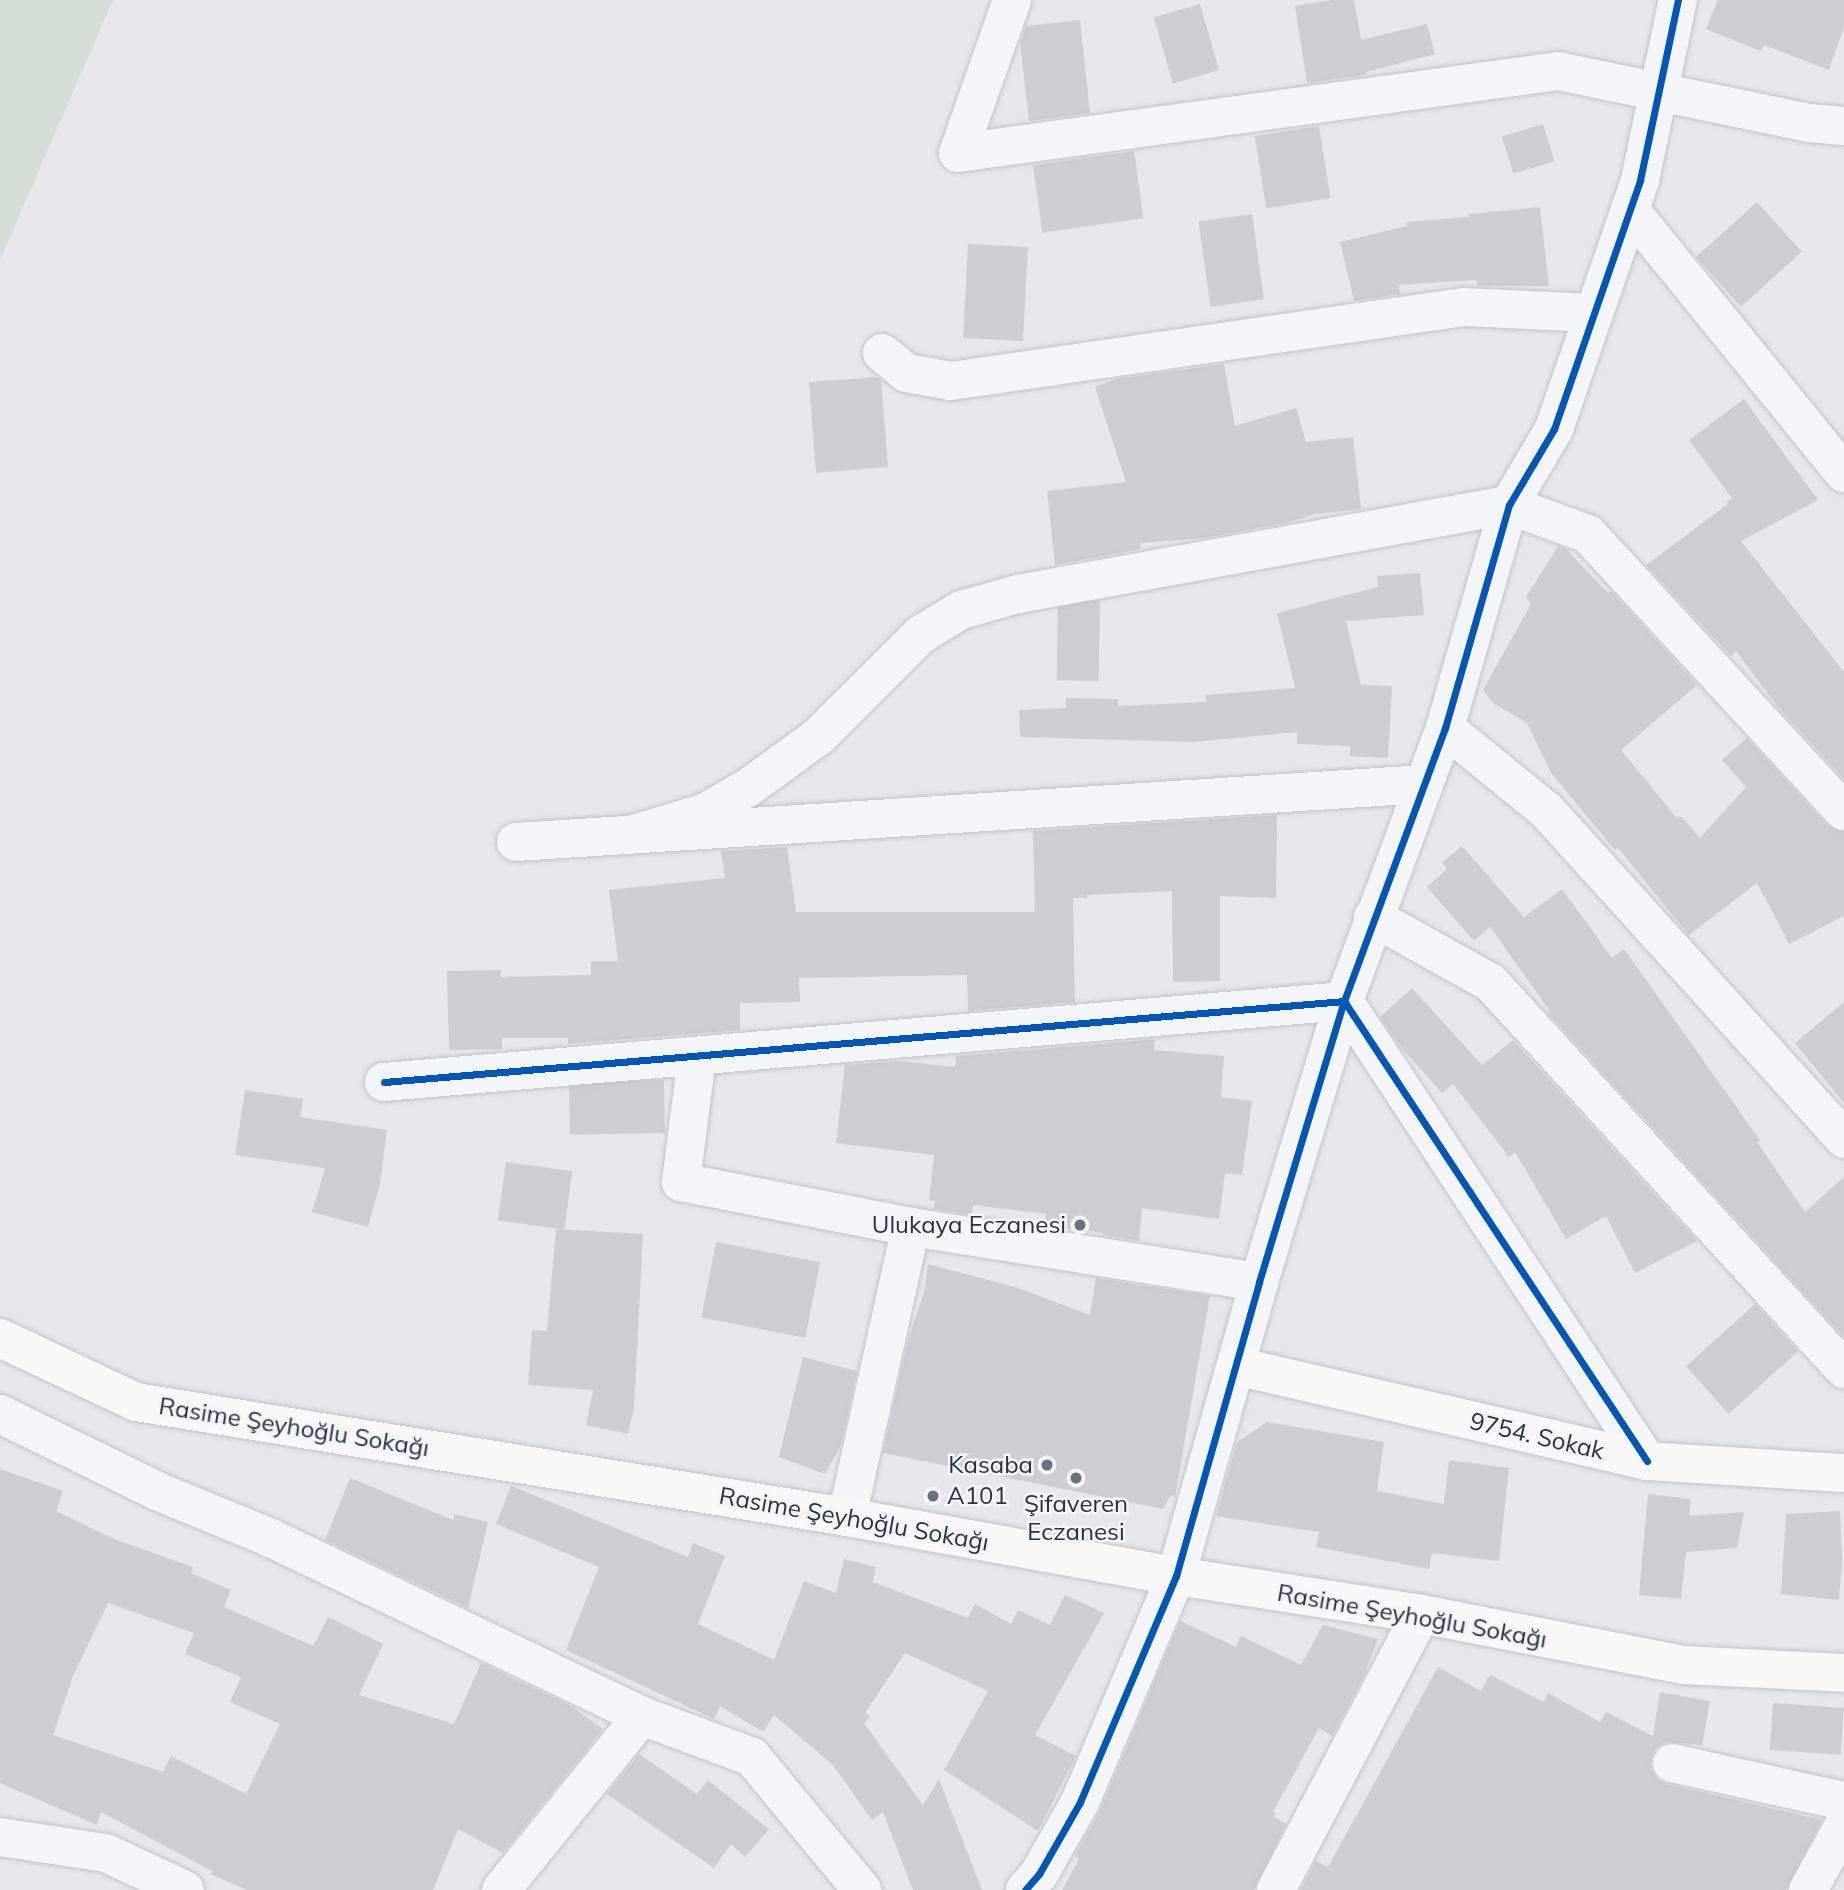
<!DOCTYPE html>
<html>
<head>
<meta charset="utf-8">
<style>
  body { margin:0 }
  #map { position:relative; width:1844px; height:1890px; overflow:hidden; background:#e5e7ea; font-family:Mulish,sans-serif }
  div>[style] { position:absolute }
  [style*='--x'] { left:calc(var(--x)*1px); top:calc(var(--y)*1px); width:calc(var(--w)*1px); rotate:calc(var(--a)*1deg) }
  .green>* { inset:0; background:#d4ded5 }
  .building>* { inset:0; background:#ccced2; transform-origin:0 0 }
  .roads { filter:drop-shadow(0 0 2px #c2c4c8) drop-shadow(0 0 2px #c2c4c8) }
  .street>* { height:38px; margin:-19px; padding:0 19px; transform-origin:19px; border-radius:19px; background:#f4f5f7 }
  .secondary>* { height:38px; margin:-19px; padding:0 19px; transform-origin:19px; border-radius:19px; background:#f8f8f8 }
  .cycleway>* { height:7px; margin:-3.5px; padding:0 3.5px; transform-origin:3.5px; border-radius:3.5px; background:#0057b8 }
  .dots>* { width:19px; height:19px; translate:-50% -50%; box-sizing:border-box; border:4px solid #f3f5f9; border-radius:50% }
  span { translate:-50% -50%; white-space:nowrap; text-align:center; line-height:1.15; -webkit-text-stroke:5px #f3f5f9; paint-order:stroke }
  .poi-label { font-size:24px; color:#2a3145 }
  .right { translate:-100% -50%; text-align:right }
  .left { translate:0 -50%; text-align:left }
  .street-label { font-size:24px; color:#2a3145 }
</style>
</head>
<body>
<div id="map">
  <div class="green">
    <div style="clip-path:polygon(0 0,113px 0,0 260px)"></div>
  </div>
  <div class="building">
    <div style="clip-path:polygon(1332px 0,1354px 0,1361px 40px,1427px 24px,1435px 54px,1366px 72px,1366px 75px,1307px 83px,1295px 6px)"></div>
    <div style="clip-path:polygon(1718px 0,1844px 0,1844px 27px,1829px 70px,1764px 45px,1761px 51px,1706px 29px)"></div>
    <div style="left:1200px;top:4px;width:69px;height:48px;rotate:74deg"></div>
    <div style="clip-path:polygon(1080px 20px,1090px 113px,1029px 121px,1020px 43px,1026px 26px)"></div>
    <div style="left:1543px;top:124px;width:39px;height:43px;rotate:73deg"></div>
    <div style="left:1319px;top:126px;width:73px;height:65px;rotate:81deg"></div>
    <div style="left:1134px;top:151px;width:68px;height:102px;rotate:82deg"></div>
    <div style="left:1757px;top:202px;width:67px;height:82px;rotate:48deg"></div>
    <div style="clip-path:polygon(1540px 207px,1549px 286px,1477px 286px,1477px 280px,1399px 285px,1400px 294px,1354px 301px,1340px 242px,1407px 226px,1407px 222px,1469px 217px,1469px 214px)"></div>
    <div style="left:1252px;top:214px;width:86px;height:54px;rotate:82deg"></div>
    <div style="left:968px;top:244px;width:60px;height:94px;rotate:3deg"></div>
    <div style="clip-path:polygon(1224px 364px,1235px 426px,1296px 408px,1306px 442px,1353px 437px,1361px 509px,1315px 514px,1286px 523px,1205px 538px,1140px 543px,1141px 549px,1055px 565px,1047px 491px,1126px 482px,1095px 387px,1116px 379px)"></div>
    <div style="clip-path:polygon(876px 377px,881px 380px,888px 467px,816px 473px,809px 382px)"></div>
    <div style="clip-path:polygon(1744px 399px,1818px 500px,1741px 541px,1844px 672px,1844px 779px,1778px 707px,1736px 651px,1731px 656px,1646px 565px,1728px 504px,1727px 501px,1732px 498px,1689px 440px)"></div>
    <div style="clip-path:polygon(1558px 546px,1566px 549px,1608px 593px,1611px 591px,1697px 685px,1621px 750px,1676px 817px,1682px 817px,1700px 838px,1746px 787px,1722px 760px,1747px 738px,1828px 826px,1844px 832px,1844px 916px,1789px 944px,1757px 883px,1689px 935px,1618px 848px,1615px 850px,1551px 773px,1527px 723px,1493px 703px,1483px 690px,1531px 604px,1526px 597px)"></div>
    <div style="clip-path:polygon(1420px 573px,1424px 615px,1346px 621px,1361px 685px,1392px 686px,1388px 758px,1350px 756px,1350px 746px,1297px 744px,1297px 732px,1193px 742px,1020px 737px,1019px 710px,1066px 708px,1066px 698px,1118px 699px,1118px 706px,1206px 702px,1205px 695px,1295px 688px,1277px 613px,1378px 587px,1377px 576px)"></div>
    <div style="left:1100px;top:601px;width:80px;height:42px;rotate:91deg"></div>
    <div style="clip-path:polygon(1277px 815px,1276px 898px,1220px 896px,1220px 981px,1173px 982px,1172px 891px,1087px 895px,1087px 898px,1073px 898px,1075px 1002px,968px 1011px,967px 975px,799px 978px,800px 1002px,740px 1003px,740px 1030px,568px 1044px,568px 1038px,502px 1038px,502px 1049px,449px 1050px,447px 971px,501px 970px,501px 977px,591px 975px,591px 961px,618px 961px,609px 890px,725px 878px,721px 851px,787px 847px,796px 912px,1035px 912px,1033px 831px)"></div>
    <div style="clip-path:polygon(1462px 846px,1524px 917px,1562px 889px,1612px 958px,1624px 949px,1760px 1140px,1757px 1142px,1805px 1212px,1844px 1177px,1844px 1337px,1548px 1013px,1550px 1011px,1490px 927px,1474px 941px,1427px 887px,1447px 869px,1442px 862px)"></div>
    <div style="clip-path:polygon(1412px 988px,1482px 1065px,1513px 1040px,1697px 1241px,1635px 1273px,1606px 1216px,1566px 1239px,1515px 1152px,1509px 1157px,1453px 1084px,1442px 1093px,1400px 1046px,1380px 1017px)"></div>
    <div style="clip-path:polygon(1844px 1002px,1844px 1103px,1795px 1043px)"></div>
    <div style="clip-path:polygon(1155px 1039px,1154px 1050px,1224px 1056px,1221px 1097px,1252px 1101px,1242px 1175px,1225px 1173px,1219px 1219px,1142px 1208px,1139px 1241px,1103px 1235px,1104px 1233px,1045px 1226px,1046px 1214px,973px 1205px,972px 1215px,934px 1209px,935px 1201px,929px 1200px,934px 1155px,836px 1143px,845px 1065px,899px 1061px,955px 1067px,956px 1056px,969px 1055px)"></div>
    <div style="left:664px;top:1080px;width:53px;height:95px;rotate:89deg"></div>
    <div style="clip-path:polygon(245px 1090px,303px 1099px,300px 1117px,387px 1130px,380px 1184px,368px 1227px,312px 1212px,325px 1168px,235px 1155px)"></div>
    <div style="left:506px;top:1162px;width:67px;height:59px;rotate:8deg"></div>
    <div style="clip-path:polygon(556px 1229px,643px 1234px,634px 1408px,628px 1434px,586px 1425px,593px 1390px,528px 1385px,532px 1330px,547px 1331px)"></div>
    <div style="left:716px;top:1242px;width:106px;height:77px;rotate:11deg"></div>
    <div style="clip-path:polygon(928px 1264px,1015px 1287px,1090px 1315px,1096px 1278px,1210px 1296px,1175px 1497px,1171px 1495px,1163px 1509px,883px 1453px,907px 1344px,925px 1289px)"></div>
    <div style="left:1755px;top:1304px;width:64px;height:93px;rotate:48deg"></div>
    <div style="clip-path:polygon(803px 1357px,857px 1371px,841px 1445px,825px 1474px,779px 1457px)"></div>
    <div style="clip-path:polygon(1267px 1422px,1384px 1442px,1377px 1491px,1444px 1504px,1449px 1460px,1509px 1468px,1499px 1561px,1432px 1553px,1429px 1569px,1316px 1547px,1319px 1532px,1216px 1516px,1237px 1442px)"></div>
    <div style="clip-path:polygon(evenodd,0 1469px,63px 1491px,56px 1511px,114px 1539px,193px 1567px,191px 1573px,231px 1590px,224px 1607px,313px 1646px,328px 1617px,383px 1644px,359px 1695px,454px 1724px,481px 1663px,569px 1705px,603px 1729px,503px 1853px,458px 1829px,433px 1890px,247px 1890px,210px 1874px,212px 1871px,101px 1812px,97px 1825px,0 1783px,0 1469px,108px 1603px,194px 1633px,185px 1654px,241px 1677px,230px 1702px,280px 1724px,246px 1794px,171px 1756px,163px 1772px,53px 1735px,73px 1676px,108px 1603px)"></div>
    <div style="clip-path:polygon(350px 1478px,453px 1520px,454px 1514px,488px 1522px,468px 1608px,325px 1540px)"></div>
    <div style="clip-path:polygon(511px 1486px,688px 1557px,693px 1543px,725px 1556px,698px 1624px,774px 1660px,804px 1581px,836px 1593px,844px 1559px,876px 1567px,873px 1582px,968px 1618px,975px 1604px,1011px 1624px,1018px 1610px,1050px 1625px,1065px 1595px,1104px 1613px,1035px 1735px,1076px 1756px,1038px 1831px,944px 1770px,988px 1691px,905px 1653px,865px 1713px,870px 1717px,864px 1723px,923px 1805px,939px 1779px,982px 1890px,913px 1890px,883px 1812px,872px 1820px,833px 1765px,774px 1715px,763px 1732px,720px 1706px,714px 1719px,566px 1650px,599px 1567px,496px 1524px)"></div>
    <div style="clip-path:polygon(1648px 1494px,1691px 1499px,1689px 1516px,1744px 1512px,1737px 1548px,1686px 1552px,1681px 1599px,1639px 1595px)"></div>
    <div style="clip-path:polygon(1840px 1511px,1842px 1560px,1839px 1600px,1781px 1594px,1786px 1514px)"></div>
    <div style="clip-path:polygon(1180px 1621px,1236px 1647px,1241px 1636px,1301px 1665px,1323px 1625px,1378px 1639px,1362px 1680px,1332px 1736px,1319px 1728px,1273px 1812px,1276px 1813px,1274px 1817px,1286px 1824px,1254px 1890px,1062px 1890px,1079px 1859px,1075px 1856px,1100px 1811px)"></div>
    <div style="clip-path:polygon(1438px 1667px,1481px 1691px,1490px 1675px,1544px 1702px,1548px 1693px,1600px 1722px,1606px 1712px,1653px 1736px,1660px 1692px,1710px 1701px,1702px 1745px,1665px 1742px,1655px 1749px,1651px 1758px,1651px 1770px,1658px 1780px,1667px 1784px,1822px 1820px,1786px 1890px,1301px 1890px,1316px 1861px,1328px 1867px)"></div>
    <div style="left:1773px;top:1703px;width:71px;height:47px;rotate:4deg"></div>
    <div style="clip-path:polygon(639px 1754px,697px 1794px,708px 1780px,769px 1829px,745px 1857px,731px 1844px,714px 1868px,607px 1794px)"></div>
  </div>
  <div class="roads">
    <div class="street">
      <div style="--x:1012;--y:0;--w:162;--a:109.4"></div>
      <div style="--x:958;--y:153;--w:606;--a:-7.78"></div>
      <div style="--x:1558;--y:71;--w:256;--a:11.7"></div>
      <div style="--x:1809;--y:123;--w:35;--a:5"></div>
      <div style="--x:1630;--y:210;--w:339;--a:50.9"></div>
      <div style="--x:882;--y:353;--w:32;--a:39"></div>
      <div style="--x:907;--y:373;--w:45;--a:10.3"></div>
      <div style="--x:951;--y:381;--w:518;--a:-8.21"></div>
      <div style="--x:1464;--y:307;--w:130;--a:2.6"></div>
      <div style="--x:1445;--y:728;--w:130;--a:39.1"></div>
      <div style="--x:1546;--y:810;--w:444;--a:47.8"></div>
      <div style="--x:630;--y:835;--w:77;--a:-16.6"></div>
      <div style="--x:704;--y:813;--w:52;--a:-30"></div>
      <div style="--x:749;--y:787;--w:87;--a:-36.1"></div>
      <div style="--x:819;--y:736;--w:143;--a:-45"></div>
      <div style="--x:920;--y:635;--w:48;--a:-31.4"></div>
      <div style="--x:961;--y:610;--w:59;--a:-15.7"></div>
      <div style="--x:1018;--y:594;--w:499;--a:-10.3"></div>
      <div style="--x:1509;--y:505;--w:84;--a:20.2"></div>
      <div style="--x:1588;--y:534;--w:377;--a:47.3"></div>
      <div style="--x:516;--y:842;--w:910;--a:-3.65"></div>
      <div style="--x:1373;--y:917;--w:135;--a:29.2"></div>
      <div style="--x:1491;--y:983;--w:523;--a:47.56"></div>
      <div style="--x:697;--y:1057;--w:126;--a:97.3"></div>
      <div style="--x:681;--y:1182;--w:234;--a:11.1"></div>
      <div style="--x:911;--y:1227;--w:352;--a:9"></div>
      <div style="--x:384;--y:1082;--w:963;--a:-4.82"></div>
      <div style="--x:1344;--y:1001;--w:291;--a:-69.7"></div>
      <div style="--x:1445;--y:728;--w:232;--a:-74"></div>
      <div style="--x:1509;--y:505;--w:88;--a:-59.4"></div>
      <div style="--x:1554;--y:429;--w:263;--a:-70.9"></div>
      <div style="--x:1640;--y:180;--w:184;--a:-78.1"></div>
      <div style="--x:0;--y:1414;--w:177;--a:26.1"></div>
      <div style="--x:159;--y:1492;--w:121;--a:22.3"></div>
      <div style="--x:271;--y:1538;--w:411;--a:25.6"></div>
      <div style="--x:847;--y:1517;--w:297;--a:-77.6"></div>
      <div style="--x:1672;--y:1763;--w:176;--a:12.5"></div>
      <div style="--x:0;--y:1837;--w:107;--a:8.6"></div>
      <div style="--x:106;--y:1853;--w:87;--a:25.1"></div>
      <div style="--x:501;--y:1890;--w:224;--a:-51"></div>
      <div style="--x:642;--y:1716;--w:117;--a:20.4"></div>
      <div style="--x:752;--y:1757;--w:173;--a:50.4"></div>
      <div style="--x:1025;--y:1890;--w:21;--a:-49"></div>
      <div style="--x:1039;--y:1874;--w:83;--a:-60.3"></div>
      <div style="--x:1080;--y:1802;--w:246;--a:-67"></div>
      <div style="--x:1176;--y:1576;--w:305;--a:-74.2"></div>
      <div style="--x:1259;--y:1282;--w:294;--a:-73.2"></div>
      <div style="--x:1344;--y:1001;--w:551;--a:56.63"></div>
      <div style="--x:1276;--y:1890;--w:312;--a:-62.3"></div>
      <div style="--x:1808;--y:1890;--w:74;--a:-61"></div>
    </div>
    <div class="secondary">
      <div style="--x:0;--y:1338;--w:150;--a:25.2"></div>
      <div style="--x:136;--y:1402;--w:720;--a:9.19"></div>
      <div style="--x:847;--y:1517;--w:334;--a:10.2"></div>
      <div style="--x:1176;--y:1576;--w:248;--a:8.8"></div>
      <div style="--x:1421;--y:1614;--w:267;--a:11"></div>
      <div style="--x:1683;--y:1665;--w:161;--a:2.8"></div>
      <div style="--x:1236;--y:1366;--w:422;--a:13"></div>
      <div style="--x:1647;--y:1461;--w:197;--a:3.5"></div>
    </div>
  </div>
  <div class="cycleway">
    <div style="--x:384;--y:1082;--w:963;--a:-4.82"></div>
    <div style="--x:1344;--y:1001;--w:291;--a:-69.7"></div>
    <div style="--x:1445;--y:728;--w:232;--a:-74"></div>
    <div style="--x:1509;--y:505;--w:88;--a:-59.4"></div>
    <div style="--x:1554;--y:429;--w:263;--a:-70.9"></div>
    <div style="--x:1640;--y:180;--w:184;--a:-78.1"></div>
    <div style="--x:1025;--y:1890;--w:21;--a:-49"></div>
    <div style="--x:1039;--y:1874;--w:83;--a:-60.3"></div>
    <div style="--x:1080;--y:1802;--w:246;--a:-67"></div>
    <div style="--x:1176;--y:1576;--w:305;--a:-74.2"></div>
    <div style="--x:1259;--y:1282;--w:294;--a:-73.2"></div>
    <div style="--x:1344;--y:1001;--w:551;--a:56.63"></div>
  </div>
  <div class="dots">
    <div style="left:1080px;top:1225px;background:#6b717f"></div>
    <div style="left:1047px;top:1465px;background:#6b717f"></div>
    <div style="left:1076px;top:1478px;background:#6b717f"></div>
    <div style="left:933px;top:1496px;background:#6b717f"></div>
  </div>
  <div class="poi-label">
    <span class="right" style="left:1066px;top:1225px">Ulukaya Eczanesi</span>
    <span class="right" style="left:1033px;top:1465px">Kasaba</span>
    <span class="left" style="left:947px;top:1496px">A101</span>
    <span style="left:1076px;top:1518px">Şifaveren<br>Eczanesi</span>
  </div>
  <div class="street-label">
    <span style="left:294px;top:1427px;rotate:9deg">Rasime Şeyhoğlu Sokağı</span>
    <span style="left:1537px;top:1436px;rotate:13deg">9754. Sokak</span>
    <span style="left:854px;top:1519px;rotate:10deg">Rasime Şeyhoğlu Sokağı</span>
    <span style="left:1412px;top:1616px;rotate:10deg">Rasime Şeyhoğlu Sokağı</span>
  </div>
</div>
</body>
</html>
